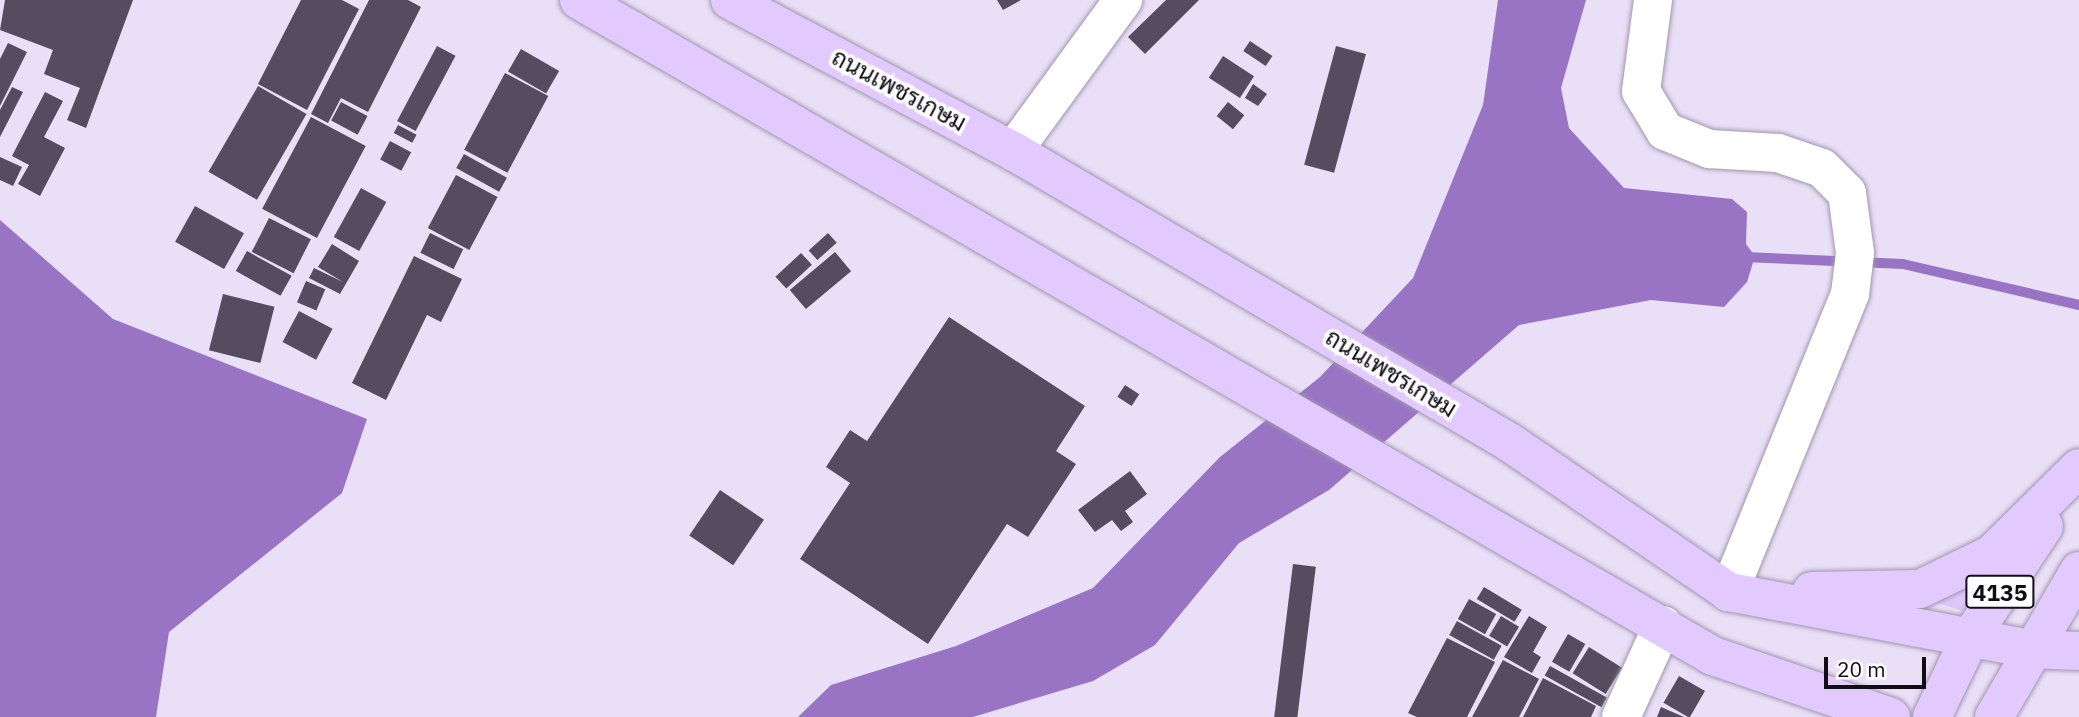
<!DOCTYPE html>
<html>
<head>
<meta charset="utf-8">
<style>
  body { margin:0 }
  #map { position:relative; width:2079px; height:717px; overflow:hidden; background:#e9dff7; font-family:"IBM Plex Sans",Sarabun,sans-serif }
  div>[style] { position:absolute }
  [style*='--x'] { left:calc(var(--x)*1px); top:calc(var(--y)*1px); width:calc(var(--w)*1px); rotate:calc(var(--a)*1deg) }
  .green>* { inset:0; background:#ddc7fa }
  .water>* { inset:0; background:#9974c4 }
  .stream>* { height:10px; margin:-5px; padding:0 5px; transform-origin:5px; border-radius:5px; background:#9974c4 }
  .building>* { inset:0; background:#554c60; transform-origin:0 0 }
  .roads { filter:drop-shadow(0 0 2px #a096ad) drop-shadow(0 0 2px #a096ad) }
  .minor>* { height:38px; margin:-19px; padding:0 19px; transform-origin:19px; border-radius:19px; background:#fff }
  .major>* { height:38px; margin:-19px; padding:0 19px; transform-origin:19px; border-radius:19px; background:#e2c9fe }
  span { translate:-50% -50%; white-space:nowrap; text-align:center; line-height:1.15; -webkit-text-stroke:7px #fff; paint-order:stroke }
  .shield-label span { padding:2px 5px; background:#fff; border:2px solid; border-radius:5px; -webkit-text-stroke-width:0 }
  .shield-label { font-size:23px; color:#100d15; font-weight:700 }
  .street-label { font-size:24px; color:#100d15 }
  .scale { position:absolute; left:1824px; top:657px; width:102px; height:32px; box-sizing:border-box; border:4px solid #100d15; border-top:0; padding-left:9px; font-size:21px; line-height:24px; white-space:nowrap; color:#100d15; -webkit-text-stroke:5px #fff; paint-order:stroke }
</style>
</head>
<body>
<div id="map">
  <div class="green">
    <div style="clip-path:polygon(1989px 566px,1963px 611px,1928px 600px)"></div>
  </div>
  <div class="water">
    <div style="clip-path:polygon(1498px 0,1586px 0,1561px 88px,1569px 128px,1624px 188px,1732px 199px,1747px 212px,1746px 244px,1755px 256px,1747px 282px,1724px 307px,1651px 300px,1519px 325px,1329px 490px,1239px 543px,1155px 645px,1093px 681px,973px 717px,798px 717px,831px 685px,956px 646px,1093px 588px,1220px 457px,1320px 377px,1413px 278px,1483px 105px)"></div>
    <div style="clip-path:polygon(0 220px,113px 319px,367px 419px,342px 493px,169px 632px,156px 717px,0 717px)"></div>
  </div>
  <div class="stream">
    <div style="--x:1744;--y:257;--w:159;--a:2.5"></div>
    <div style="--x:1903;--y:264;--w:181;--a:13.1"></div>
  </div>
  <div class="building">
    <div style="clip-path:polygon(5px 0,133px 0,86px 128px,67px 120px,80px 88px,44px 74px,53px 50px,0 30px)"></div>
    <div style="clip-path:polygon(301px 0,342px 0,359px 9px,307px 110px,258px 84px)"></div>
    <div style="clip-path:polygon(369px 0,408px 0,421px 7px,368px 112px,341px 98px,328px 123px,311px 114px)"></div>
    <div style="clip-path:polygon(997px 0,1021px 0,1003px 10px)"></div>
    <div style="clip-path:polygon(1166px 0,1199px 0,1145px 54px,1128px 37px)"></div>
    <div style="left:1250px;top:41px;width:27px;height:12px;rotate:34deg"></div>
    <div style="clip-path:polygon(8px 43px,27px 52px,0 106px,0 59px)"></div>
    <div style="left:437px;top:46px;width:21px;height:85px;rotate:28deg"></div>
    <div style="left:1336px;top:46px;width:31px;height:123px;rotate:15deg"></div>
    <div style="left:521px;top:49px;width:44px;height:26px;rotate:30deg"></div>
    <div style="left:1223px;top:56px;width:37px;height:26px;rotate:33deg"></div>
    <div style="left:505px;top:73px;width:49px;height:87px;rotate:28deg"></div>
    <div style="clip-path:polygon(1253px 84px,1267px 94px,1258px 106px,1245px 98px)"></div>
    <div style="left:258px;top:86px;width:56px;height:99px;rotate:30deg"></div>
    <div style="clip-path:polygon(12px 87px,23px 92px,0 137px,0 110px)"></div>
    <div style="clip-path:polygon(45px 92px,63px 101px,44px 137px,65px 148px,40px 196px,18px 184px,29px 165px,12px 156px)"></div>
    <div style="left:341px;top:102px;width:30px;height:21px;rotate:28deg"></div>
    <div style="left:1228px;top:102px;width:21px;height:18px;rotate:39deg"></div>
    <div style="left:311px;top:117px;width:62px;height:104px;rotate:28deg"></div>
    <div style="left:398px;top:125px;width:21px;height:9px;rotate:28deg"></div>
    <div style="left:390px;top:141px;width:24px;height:21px;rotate:28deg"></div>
    <div style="left:464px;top:154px;width:49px;height:16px;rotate:29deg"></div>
    <div style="clip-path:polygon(0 157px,22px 167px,13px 186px,0 180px)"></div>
    <div style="left:456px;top:175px;width:47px;height:60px;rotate:28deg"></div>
    <div style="left:361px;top:188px;width:29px;height:56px;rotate:29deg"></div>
    <div style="left:195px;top:206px;width:56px;height:41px;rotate:29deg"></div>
    <div style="left:269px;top:218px;width:47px;height:38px;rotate:27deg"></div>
    <div style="left:430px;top:233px;width:37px;height:22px;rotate:26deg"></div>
    <div style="left:828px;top:233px;width:13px;height:26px;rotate:48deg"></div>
    <div style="clip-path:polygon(332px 244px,359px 261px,340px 294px,309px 278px,314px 268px,343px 282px,318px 267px)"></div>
    <div style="left:247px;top:251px;width:51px;height:23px;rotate:29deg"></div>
    <div style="left:835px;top:252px;width:25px;height:59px;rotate:50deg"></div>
    <div style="left:801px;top:253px;width:16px;height:35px;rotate:47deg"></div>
    <div style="clip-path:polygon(414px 256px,462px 279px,441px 322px,427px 315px,386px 400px,352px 383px)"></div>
    <div style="left:306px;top:281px;width:21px;height:23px;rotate:23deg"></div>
    <div style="left:223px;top:294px;width:53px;height:58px;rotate:14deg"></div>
    <div style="left:299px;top:311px;width:38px;height:35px;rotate:28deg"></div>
    <div style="clip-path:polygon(949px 317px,1085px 406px,1056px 451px,1076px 464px,1028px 537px,1007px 524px,928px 644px,800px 559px,850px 483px,826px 467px,850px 430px,867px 441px)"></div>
    <div style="left:1125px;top:385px;width:17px;height:14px;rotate:33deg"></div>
    <div style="clip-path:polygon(1130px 471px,1147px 494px,1125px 511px,1133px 522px,1121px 531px,1112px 520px,1095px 532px,1078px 510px)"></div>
    <div style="left:720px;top:490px;width:53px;height:55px;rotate:34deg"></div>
    <div style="left:1293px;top:564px;width:23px;height:154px;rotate:7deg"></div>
    <div style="left:1484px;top:587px;width:44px;height:14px;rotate:31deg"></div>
    <div style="left:1469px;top:599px;width:31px;height:23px;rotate:29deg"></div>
    <div style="left:1501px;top:616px;width:21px;height:23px;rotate:31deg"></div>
    <div style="clip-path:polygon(1529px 616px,1547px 627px,1533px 652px,1541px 657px,1532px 673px,1504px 657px)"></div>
    <div style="left:1457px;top:621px;width:51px;height:16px;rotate:29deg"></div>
    <div style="left:1568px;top:634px;width:20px;height:32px;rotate:30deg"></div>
    <div style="clip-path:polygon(1447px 638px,1495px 662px,1467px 717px,1417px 717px,1408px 713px)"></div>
    <div style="left:1589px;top:647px;width:39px;height:31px;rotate:32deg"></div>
    <div style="clip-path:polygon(1503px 660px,1539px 679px,1519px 717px,1472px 717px)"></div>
    <div style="left:1550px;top:666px;width:65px;height:11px;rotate:29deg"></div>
    <div style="left:1679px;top:676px;width:30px;height:31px;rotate:30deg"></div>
    <div style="clip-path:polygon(1543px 678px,1596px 706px,1591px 717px,1523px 717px)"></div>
    <div style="clip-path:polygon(1661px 707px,1684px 717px,1657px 717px)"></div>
  </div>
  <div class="roads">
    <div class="minor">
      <div style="--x:1653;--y:0;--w:92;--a:97.5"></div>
      <div style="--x:1641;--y:91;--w:47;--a:59"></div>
      <div style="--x:1665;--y:131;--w:48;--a:22.2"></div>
      <div style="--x:1709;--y:149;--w:69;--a:3.3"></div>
      <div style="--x:1778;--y:153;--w:46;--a:18.8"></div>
      <div style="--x:1822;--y:168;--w:35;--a:45"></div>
      <div style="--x:1847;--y:193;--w:61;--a:82.4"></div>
      <div style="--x:1855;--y:253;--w:41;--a:97"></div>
      <div style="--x:1850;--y:294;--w:322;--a:112.1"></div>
      <div style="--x:1013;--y:151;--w:187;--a:-53.9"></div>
      <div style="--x:1621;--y:717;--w:101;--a:-65.5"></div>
    </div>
    <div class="major">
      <div style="--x:579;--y:0;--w:1310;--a:30.05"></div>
      <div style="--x:1713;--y:656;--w:188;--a:18.9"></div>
      <div style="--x:730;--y:0;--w:321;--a:28.1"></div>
      <div style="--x:1013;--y:151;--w:575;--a:30.4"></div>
      <div style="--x:1509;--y:442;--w:266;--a:34.3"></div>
      <div style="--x:1729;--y:592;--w:306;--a:10.7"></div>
      <div style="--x:2030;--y:649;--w:49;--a:2.3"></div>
      <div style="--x:1812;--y:591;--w:108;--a:-1.1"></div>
      <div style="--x:1920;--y:589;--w:80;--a:-25.9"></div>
      <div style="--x:1992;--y:554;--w:122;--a:-44.7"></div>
      <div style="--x:1932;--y:717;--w:88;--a:-64.3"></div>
      <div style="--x:1970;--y:638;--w:134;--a:-56.5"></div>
      <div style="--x:1994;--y:717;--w:169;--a:-59.8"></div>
    </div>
  </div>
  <div class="shield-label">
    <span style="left:2000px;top:592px">4135</span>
  </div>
  <div class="street-label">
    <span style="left:899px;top:90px;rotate:28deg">ถนนเพชรเกษม</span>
    <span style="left:1391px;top:373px;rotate:31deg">ถนนเพชรเกษม</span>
  </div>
  <div class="scale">20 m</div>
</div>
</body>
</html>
